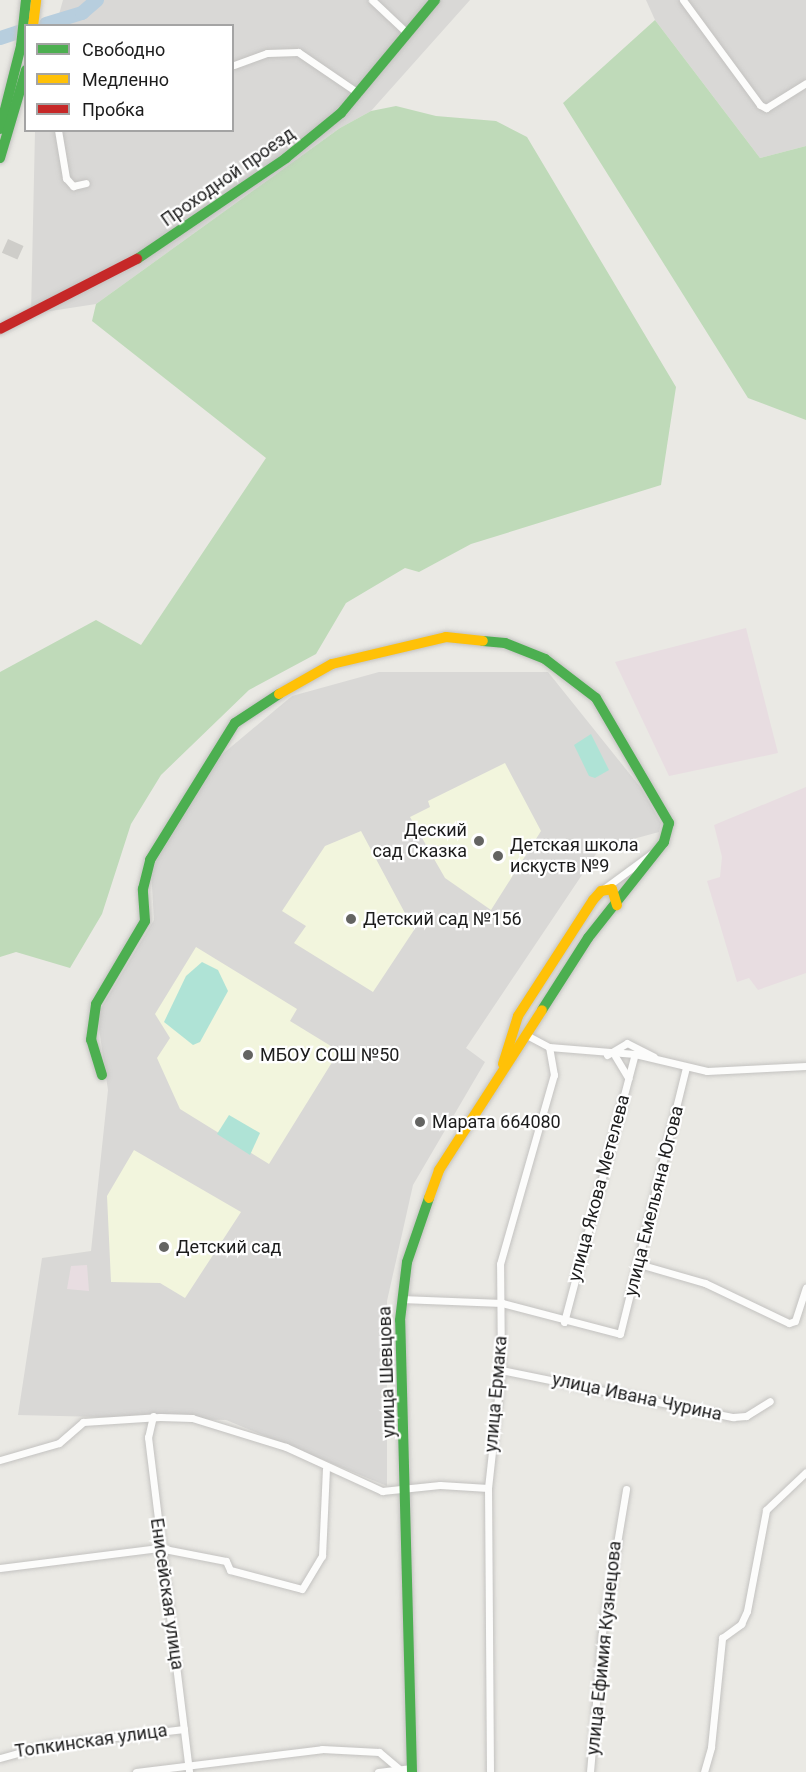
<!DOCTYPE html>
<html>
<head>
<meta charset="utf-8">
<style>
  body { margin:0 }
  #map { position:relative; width:806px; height:1772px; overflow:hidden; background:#eae9e4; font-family:Roboto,sans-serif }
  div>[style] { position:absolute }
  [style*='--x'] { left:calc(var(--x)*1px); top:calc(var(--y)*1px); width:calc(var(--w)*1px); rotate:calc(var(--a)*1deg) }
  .residential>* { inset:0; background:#d9d8d6 }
  .industrial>* { inset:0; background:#e8dde1 }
  .education>* { inset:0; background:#f2f5dd }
  .forest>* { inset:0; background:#bfdab9 }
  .pitch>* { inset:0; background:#afe3d6 }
  .river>* { height:14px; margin:-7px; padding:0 7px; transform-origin:7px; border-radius:7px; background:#b7cede }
  .building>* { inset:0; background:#cecdc9; transform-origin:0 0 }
  .roads { filter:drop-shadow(0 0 2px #c3c2c0) drop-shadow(0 0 2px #c3c2c0) }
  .street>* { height:7px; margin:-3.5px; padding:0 3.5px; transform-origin:3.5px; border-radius:3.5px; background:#fcfcfb }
  .fast>* { height:10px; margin:-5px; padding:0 5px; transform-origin:5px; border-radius:5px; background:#4caf50 }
  .slow>* { height:10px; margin:-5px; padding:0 5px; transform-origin:5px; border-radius:5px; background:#ffc107 }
  .jam>* { height:10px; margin:-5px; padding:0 5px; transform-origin:5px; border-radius:5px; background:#c62828 }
  .dots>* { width:16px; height:16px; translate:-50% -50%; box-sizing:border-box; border:3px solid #fff; border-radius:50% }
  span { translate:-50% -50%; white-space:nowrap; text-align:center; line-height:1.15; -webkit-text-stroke:4.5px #fff; paint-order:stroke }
  .street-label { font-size:18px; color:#1c1c1c }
  .poi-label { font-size:18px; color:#1c1c1c }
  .right { translate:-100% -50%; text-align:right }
  .left { translate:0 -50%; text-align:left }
  .legend { position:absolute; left:24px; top:24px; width:210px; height:108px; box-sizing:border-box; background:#fff; border:2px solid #a4a4a4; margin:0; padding:8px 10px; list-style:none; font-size:18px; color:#1c1c1c }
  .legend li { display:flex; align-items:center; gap:12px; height:30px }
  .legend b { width:30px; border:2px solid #a4a4a4 }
</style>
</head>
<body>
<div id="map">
  <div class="residential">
    <div style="clip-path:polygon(63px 0,470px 0,371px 111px,340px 128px,96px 304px,31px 314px,35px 131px,232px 130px,232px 26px,56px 25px)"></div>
    <div style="clip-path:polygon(646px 0,806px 0,806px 146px,760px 158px,655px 20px)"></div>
    <div style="clip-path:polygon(379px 672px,548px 672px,641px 788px,661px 823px,659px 832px,600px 848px,466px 1048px,485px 1062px,413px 1185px,387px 1301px,387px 1486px,226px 1420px,18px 1415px,42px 1258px,91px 1251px,108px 1090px,97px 1015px,154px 920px,151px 869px,219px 757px,292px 696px)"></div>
  </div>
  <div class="industrial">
    <div style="clip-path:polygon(746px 628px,778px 753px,669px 776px,615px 662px)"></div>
    <div style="clip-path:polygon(806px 787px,806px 973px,758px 990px,749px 978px,737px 982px,707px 881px,720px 877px,722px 857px,714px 825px)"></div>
    <div style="clip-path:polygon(87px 1265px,89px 1291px,67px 1289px,71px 1266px)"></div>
  </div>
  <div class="education">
    <div style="clip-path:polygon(505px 763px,541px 831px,491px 910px,445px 878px,410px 817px,430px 807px,428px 801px)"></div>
    <div style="clip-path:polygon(361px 831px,414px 930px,373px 992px,294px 943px,306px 926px,282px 911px,325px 846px)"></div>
    <div style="clip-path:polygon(196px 947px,297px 1009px,290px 1021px,339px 1051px,269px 1164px,180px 1109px,157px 1058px,170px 1038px,155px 1014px)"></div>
    <div style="clip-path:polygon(134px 1150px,241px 1212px,185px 1298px,160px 1283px,111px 1282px,107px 1196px)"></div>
  </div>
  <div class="forest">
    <div style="clip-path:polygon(655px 20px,760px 158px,806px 146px,806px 420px,748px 398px,563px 103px)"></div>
    <div style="clip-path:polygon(396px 106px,436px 116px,496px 121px,527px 137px,676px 387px,661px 485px,471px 544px,419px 572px,405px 568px,346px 603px,316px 654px,249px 690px,161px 775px,131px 824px,102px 914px,70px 968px,16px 952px,0 957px,0 672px,96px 620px,141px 645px,266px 458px,92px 321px,96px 304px,340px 128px,371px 111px)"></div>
  </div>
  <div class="pitch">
    <div style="clip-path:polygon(591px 734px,609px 770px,595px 778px,589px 776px,574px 745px)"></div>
    <div style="clip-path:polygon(202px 962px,218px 970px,228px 991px,200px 1042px,193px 1045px,164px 1022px,186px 976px)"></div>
    <div style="clip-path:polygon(229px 1115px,260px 1133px,250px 1155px,217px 1134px)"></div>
  </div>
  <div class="river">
    <div style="--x:46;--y:24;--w:38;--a:-17"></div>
    <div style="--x:82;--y:13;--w:20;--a:-41"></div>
    <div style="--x:0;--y:38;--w:19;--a:-18"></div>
  </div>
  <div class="building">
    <div style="left:8px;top:239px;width:17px;height:15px;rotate:24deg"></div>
  </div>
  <div class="roads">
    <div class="street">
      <div style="--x:372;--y:0;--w:48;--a:43.3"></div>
      <div style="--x:683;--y:0;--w:130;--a:53.7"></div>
      <div style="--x:760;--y:105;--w:7;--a:27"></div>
      <div style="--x:766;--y:108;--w:47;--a:-32"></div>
      <div style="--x:234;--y:65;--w:35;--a:-20"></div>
      <div style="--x:267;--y:53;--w:31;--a:-2"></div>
      <div style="--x:298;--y:52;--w:73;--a:34.3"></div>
      <div style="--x:58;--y:130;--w:49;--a:80.5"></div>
      <div style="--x:66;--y:178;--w:11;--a:49"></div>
      <div style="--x:73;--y:186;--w:13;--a:-13"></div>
      <div style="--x:602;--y:890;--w:61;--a:-36.3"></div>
      <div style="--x:549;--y:1047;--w:86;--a:4.7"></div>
      <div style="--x:635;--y:1054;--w:74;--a:13.3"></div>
      <div style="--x:707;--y:1071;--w:99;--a:-2.9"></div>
      <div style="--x:607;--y:1055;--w:23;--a:-31"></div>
      <div style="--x:627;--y:1043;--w:30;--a:27"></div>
      <div style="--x:615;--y:1056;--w:26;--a:59"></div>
      <div style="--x:639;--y:1264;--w:69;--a:16.1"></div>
      <div style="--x:705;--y:1283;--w:93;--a:25.5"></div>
      <div style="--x:789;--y:1323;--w:6;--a:-18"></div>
      <div style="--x:795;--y:1321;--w:35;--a:-72"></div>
      <div style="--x:401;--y:1299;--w:101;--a:2.3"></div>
      <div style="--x:502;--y:1303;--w:122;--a:14.7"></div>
      <div style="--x:620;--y:1334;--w:274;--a:-76.1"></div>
      <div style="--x:564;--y:1322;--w:277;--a:-75.2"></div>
      <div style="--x:501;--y:1370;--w:237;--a:11.5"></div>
      <div style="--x:733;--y:1417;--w:13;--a:-4"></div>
      <div style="--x:746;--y:1416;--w:28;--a:-32"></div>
      <div style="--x:153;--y:1416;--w:22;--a:103"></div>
      <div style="--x:148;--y:1437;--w:337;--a:83"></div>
      <div style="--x:0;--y:1460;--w:61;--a:-16.1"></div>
      <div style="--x:59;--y:1443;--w:32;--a:-41"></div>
      <div style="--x:83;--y:1422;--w:77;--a:-3.7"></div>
      <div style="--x:160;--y:1417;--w:32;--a:2"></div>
      <div style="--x:192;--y:1418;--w:98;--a:17.1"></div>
      <div style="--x:286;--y:1447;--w:106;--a:24.6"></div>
      <div style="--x:382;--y:1491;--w:58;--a:-5.9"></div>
      <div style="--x:440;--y:1485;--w:48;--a:3.6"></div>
      <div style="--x:0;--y:1568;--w:160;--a:-7.2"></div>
      <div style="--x:159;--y:1548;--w:68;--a:11"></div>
      <div style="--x:226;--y:1561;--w:10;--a:66"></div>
      <div style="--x:230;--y:1570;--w:74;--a:14.8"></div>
      <div style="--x:302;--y:1589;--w:39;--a:-59"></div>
      <div style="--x:322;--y:1556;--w:87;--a:-87.4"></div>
      <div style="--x:0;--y:1758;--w:49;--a:-15.5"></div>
      <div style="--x:47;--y:1745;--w:138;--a:-6.7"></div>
      <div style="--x:136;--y:1772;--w:187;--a:-7"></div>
      <div style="--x:322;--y:1749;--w:57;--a:3"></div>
      <div style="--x:379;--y:1752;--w:26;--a:40"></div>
      <div style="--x:378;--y:1772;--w:34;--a:-7"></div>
      <div style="--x:490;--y:1772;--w:284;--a:-90.4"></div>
      <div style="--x:488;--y:1488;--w:119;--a:-83.7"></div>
      <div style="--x:501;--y:1370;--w:106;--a:-90.5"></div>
      <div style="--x:500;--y:1264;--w:197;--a:-74.1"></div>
      <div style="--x:554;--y:1075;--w:28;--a:-100"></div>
      <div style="--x:549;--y:1047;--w:24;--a:-152"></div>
      <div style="--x:590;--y:1772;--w:140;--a:-85.1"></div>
      <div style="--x:602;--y:1633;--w:146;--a:-80.5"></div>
      <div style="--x:704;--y:1772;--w:26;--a:-74"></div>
      <div style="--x:711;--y:1747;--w:110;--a:-84.2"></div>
      <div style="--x:722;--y:1638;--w:24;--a:-36"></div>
      <div style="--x:741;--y:1624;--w:14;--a:-65"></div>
      <div style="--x:747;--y:1611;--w:103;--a:-79.3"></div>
      <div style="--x:766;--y:1510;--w:55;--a:-43.5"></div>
    </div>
    <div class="fast">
      <div style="--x:0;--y:129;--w:86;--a:-75.8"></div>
      <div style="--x:21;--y:46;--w:46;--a:-83.8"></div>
      <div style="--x:0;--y:158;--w:92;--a:-73.5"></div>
      <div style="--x:137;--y:259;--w:180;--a:-34.1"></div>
      <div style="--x:286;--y:158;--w:71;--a:-39.3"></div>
      <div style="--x:341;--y:113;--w:147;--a:-50.2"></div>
      <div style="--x:483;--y:641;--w:22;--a:5"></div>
      <div style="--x:505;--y:643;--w:43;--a:21.8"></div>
      <div style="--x:545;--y:659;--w:64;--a:37.4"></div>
      <div style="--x:596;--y:698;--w:145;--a:59.7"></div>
      <div style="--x:669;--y:823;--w:20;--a:105"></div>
      <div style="--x:664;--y:842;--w:122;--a:128.4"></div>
      <div style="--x:588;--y:938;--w:85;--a:122.6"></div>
      <div style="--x:102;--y:1075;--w:37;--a:-107"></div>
      <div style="--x:91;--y:1040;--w:36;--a:-82"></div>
      <div style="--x:96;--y:1004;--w:96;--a:-59.4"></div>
      <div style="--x:145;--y:921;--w:32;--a:-94"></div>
      <div style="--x:143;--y:889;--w:30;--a:-76"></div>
      <div style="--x:150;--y:860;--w:161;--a:-58.2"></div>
      <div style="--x:235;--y:723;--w:53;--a:-33.4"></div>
      <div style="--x:412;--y:1772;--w:452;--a:-91.5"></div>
      <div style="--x:400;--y:1320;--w:58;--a:-83.1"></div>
      <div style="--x:407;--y:1262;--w:68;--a:-71"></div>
    </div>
    <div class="slow">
      <div style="--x:33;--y:26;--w:26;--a:-83"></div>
      <div style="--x:279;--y:694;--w:61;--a:-29.5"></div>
      <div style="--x:332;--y:664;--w:117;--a:-13.3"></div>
      <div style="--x:446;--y:637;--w:37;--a:6"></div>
      <div style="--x:503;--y:1064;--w:50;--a:-72.6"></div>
      <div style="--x:518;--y:1016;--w:138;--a:-57.1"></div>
      <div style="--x:593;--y:900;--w:12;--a:-48"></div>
      <div style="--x:601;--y:891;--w:11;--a:-10"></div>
      <div style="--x:612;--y:889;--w:17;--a:73"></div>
      <div style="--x:429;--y:1198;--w:30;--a:-70"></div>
      <div style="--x:439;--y:1170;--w:190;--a:-57.2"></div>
    </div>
    <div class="jam">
      <div style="--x:0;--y:329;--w:154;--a:-27.1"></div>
    </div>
  </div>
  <div class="dots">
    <div style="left:479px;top:841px;background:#646462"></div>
    <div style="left:498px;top:856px;background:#646462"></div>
    <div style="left:351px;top:919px;background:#646462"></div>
    <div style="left:248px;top:1055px;background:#646462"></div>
    <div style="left:420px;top:1122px;background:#646462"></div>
    <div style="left:164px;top:1247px;background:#646462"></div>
  </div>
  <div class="street-label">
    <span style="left:228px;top:177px;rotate:-35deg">Проходной проезд</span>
    <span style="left:599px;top:1188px;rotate:-75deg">улица Якова Метелева</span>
    <span style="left:654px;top:1201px;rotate:-76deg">улица Емельяна Югова</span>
    <span style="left:387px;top:1372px;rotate:-92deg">улица Шевцова</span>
    <span style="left:496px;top:1394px;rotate:-85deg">улица Ермака</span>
    <span style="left:637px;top:1397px;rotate:12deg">улица Ивана Чурина</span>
    <span style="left:167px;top:1594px;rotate:82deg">Енисейская улица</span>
    <span style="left:604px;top:1648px;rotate:-84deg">улица Ефимия Кузнецова</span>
    <span style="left:91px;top:1741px;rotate:-8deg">Топкинская улица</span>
  </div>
  <div class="poi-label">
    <span class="right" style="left:467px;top:841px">Деский<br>сад Сказка</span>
    <span class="left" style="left:510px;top:856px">Детская школа<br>искуств №9</span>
    <span class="left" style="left:363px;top:919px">Детский сад №156</span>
    <span class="left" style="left:260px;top:1055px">МБОУ СОШ №50</span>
    <span class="left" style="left:432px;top:1122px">Марата 664080</span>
    <span class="left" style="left:176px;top:1247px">Детский сад</span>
  </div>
  <ul class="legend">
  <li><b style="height:8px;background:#4caf50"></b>Свободно</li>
  <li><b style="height:8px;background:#ffc107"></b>Медленно</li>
  <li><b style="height:8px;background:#c62828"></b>Пробка</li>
  </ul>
</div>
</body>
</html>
